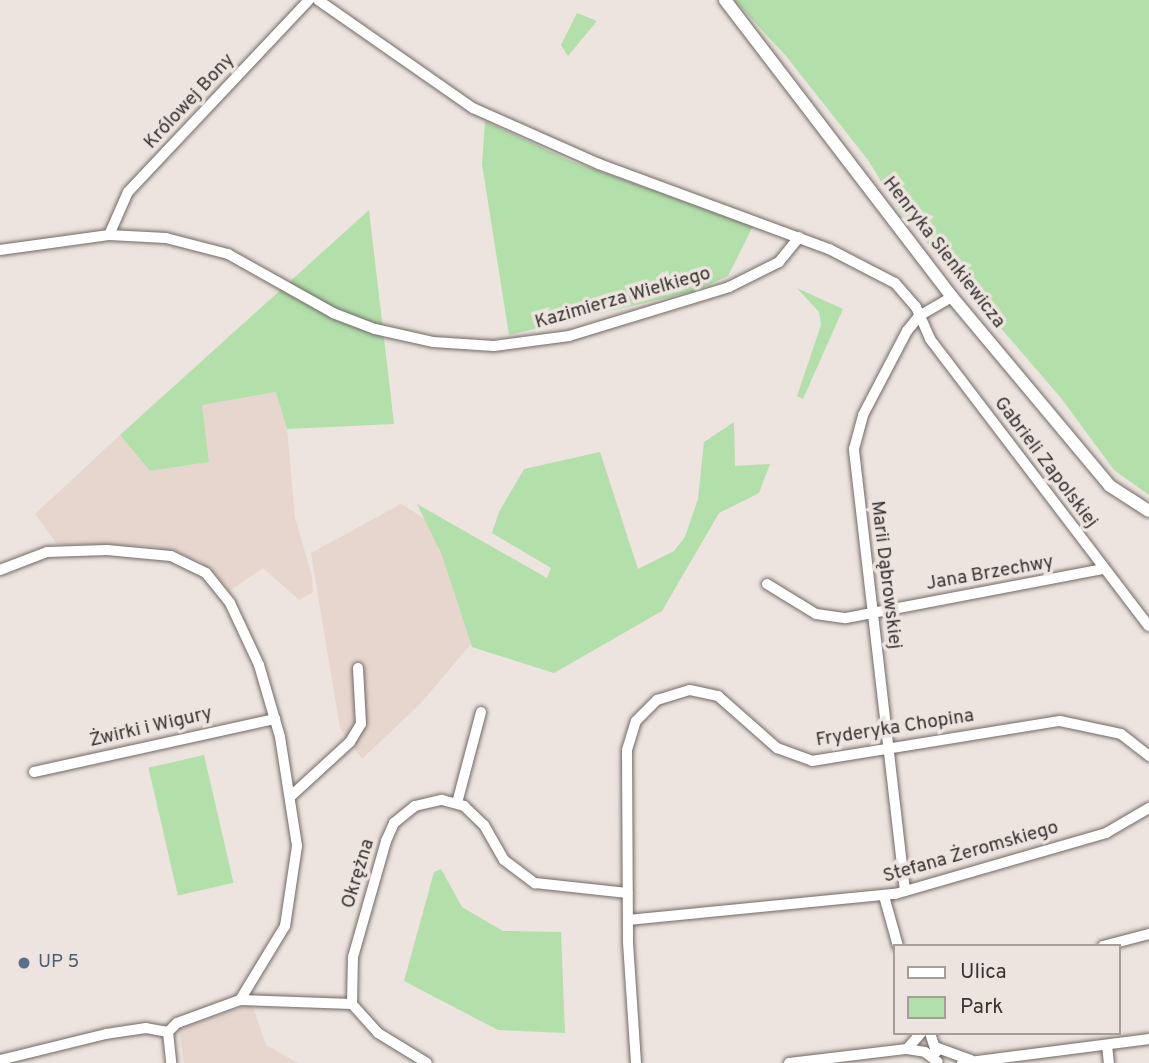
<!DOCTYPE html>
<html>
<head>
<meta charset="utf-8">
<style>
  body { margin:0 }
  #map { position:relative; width:1149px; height:1063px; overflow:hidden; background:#ede4df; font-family:Overpass,sans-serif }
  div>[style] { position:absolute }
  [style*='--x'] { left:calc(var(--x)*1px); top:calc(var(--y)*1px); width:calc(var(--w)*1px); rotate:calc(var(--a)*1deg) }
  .built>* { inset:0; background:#e6d6ce }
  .green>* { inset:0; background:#b2dfaa; transform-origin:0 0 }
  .roads { filter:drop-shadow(0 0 2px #716966) drop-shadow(0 0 2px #716966) }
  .minor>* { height:10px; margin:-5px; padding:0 5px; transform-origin:5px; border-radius:5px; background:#fff }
  .tertiary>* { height:12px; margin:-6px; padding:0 6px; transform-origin:6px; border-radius:6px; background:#fff }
  .dots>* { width:19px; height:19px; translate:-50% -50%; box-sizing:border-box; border:4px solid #ede4df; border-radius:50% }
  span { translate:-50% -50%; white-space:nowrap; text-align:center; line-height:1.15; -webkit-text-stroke:7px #ede4df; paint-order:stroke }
  .street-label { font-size:19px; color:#373332 }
  .service-label { font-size:19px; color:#4e5e75 }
  .left { translate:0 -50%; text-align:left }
  .legend { position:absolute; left:893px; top:944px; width:228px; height:91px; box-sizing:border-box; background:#ede4df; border:2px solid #a49d9a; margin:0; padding:9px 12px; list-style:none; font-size:21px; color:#373332 }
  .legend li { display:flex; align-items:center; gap:14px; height:35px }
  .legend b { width:35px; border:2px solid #a49d9a }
</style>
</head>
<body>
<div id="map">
  <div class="built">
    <div style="clip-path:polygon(276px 392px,287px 429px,295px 518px,312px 576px,313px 592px,299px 600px,263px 568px,231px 590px,199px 560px,151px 546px,57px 544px,35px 514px,120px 435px,150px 471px,209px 462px,202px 405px)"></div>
    <div style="clip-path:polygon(401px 504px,459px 540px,488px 624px,420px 704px,362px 759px,340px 728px,311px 553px)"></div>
    <div style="clip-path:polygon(252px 1004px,266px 1045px,298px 1063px,184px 1063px,179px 1029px)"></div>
  </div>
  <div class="green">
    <div style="clip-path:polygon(734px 0,1149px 0,1149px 495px,1114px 470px,1061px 398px,899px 210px,868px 160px,786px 56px)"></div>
    <div style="clip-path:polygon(577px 13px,597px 21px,568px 56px,561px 45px)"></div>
    <div style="clip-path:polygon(485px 121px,571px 161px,753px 226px,728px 276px,695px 291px,509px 335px,482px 164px)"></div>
    <div style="clip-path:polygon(369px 210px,394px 424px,287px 429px,276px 392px,202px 405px,209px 462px,150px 471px,120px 435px)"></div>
    <div style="clip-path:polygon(797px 288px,843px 309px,803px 399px,797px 396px,821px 325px,819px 312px)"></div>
    <div style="clip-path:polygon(734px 422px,735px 466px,770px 464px,759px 493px,719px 513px,662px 611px,554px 673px,472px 647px,442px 555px,417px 504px,547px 578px,551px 568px,492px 533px,499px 512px,524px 469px,600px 452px,638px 569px,674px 551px,685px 537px,698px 499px,704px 442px)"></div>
    <div style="left:204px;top:755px;width:131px;height:57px;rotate:77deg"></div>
    <div style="clip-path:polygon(441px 869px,462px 907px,503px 931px,561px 932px,565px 1033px,498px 1030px,404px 981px,434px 872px)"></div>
  </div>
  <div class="roads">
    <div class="minor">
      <div style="--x:318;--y:0;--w:189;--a:34.9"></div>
      <div style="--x:473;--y:108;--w:138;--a:24"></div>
      <div style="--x:599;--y:164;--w:245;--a:20.3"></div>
      <div style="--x:829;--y:249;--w:74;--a:27.3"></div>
      <div style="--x:895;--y:283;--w:32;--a:49"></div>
      <div style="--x:916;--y:307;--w:35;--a:66"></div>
      <div style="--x:930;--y:339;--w:361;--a:52.7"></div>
      <div style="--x:109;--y:235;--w:47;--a:-66.2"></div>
      <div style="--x:128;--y:192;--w:264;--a:-46.7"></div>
      <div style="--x:0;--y:250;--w:110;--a:-7.8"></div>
      <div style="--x:109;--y:235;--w:57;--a:3"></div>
      <div style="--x:166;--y:238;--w:64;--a:14.5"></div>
      <div style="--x:228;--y:254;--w:120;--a:29.3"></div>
      <div style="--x:333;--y:313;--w:45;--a:20.9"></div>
      <div style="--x:375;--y:329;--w:59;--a:12.6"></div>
      <div style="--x:433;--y:342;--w:61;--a:3.8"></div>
      <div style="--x:494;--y:346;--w:76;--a:-7.6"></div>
      <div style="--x:569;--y:336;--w:167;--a:-17"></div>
      <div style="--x:729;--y:287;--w:56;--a:-26.6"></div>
      <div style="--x:779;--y:262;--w:32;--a:-51"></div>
      <div style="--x:0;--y:570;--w:50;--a:-21"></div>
      <div style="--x:47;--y:552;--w:60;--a:-1.9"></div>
      <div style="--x:107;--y:550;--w:64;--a:5.4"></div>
      <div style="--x:171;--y:556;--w:39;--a:26"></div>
      <div style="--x:206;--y:573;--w:38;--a:51"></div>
      <div style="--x:230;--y:603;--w:68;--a:64.9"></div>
      <div style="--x:259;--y:665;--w:75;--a:73.7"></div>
      <div style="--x:280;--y:737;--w:110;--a:81.1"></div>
      <div style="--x:297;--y:846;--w:81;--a:98.5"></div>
      <div style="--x:285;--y:926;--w:87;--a:121.3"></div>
      <div style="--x:240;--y:1000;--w:67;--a:159.9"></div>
      <div style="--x:177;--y:1023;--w:13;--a:135"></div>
      <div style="--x:168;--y:1032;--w:22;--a:-170"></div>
      <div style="--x:146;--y:1028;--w:40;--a:171.5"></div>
      <div style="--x:106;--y:1034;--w:109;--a:166.2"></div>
      <div style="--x:767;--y:584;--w:57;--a:31.5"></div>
      <div style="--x:816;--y:614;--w:30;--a:8"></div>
      <div style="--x:846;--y:618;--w:261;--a:-10.8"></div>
      <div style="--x:34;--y:772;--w:247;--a:-12.4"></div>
      <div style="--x:291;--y:796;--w:80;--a:-42.5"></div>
      <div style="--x:350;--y:742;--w:21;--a:-59"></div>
      <div style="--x:361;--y:724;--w:56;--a:-93.1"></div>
      <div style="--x:457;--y:803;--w:94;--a:-75.2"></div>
      <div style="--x:905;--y:891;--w:445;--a:-96.6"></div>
      <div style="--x:854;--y:449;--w:35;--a:-75"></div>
      <div style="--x:863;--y:415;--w:95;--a:-62.4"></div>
      <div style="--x:907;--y:331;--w:19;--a:-51"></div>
      <div style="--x:919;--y:316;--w:38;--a:-30"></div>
      <div style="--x:884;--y:896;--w:52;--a:74.4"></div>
      <div style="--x:628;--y:920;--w:268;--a:-5.6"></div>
      <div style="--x:895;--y:894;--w:220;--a:-16.1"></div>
      <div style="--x:1106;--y:833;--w:50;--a:-30.2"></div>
      <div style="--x:1103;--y:946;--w:48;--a:-14.6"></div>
      <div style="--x:240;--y:1000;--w:112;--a:2"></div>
      <div style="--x:352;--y:1004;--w:39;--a:48"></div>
      <div style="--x:378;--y:1033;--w:57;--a:31.5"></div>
      <div style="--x:352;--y:1004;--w:47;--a:-88.8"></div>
      <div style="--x:353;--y:957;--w:121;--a:-74.1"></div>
      <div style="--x:386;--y:841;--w:20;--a:-66"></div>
      <div style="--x:394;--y:823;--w:27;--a:-39"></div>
      <div style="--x:415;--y:806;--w:28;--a:-13"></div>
      <div style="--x:442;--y:800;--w:23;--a:15"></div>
      <div style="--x:464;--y:806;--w:28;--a:44"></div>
      <div style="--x:484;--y:825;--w:40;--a:60.3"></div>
      <div style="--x:504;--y:860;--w:39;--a:37"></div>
      <div style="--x:535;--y:883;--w:93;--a:6.2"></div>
      <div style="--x:168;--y:1032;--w:31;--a:84"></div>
      <div style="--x:930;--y:1033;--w:20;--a:72"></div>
      <div style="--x:1107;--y:1045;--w:18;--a:84"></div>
      <div style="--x:935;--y:1047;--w:38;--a:20"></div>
      <div style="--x:907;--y:1049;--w:21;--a:-49"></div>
      <div style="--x:636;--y:1063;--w:122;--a:-93.8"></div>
      <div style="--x:628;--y:941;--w:191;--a:-90.3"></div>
      <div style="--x:627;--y:750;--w:30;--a:-73"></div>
      <div style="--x:636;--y:721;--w:30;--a:-45"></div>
      <div style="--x:657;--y:700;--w:34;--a:-17"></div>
      <div style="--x:690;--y:690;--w:29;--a:12"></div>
      <div style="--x:718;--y:696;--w:79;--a:41.4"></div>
      <div style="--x:777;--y:748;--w:37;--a:20"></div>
      <div style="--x:812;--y:761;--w:251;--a:-9.2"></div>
      <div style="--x:1060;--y:721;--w:62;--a:12"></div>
      <div style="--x:1121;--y:734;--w:36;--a:38"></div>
      <div style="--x:789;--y:1063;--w:119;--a:-6.8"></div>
      <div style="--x:907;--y:1049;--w:18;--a:9"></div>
      <div style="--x:925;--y:1052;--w:16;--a:38"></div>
      <div style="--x:962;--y:1063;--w:189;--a:-7.3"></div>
    </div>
    <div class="tertiary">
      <div style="--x:725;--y:0;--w:374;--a:52.6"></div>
      <div style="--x:952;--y:297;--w:246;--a:50.1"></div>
      <div style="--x:1110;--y:486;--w:46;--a:32.7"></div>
    </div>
  </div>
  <div class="dots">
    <div style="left:24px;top:963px;background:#5c6f8a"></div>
  </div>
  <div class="street-label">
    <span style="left:190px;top:102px;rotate:-47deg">Królowej Bony</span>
    <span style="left:943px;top:253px;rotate:52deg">Henryka Sienkiewicza</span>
    <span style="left:623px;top:299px;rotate:-16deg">Kazimierza Wielkiego</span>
    <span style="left:1045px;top:463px;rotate:53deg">Gabrieli Zapolskiej</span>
    <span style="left:990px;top:574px;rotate:-10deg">Jana Brzechwy</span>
    <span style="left:885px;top:575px;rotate:83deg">Marii Dąbrowskiej</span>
    <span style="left:151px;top:728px;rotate:-13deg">Żwirki i Wigury</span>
    <span style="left:895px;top:729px;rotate:-9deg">Fryderyka Chopina</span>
    <span style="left:971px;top:853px;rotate:-16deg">Stefana Żeromskiego</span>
    <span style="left:359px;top:874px;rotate:-73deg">Okrężna</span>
  </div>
  <div class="service-label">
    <span class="left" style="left:38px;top:963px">UP 5</span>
  </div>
  <ul class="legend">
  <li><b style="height:9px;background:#fff"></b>Ulica</li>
  <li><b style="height:19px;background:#b2dfaa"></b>Park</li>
  </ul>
</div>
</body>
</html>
